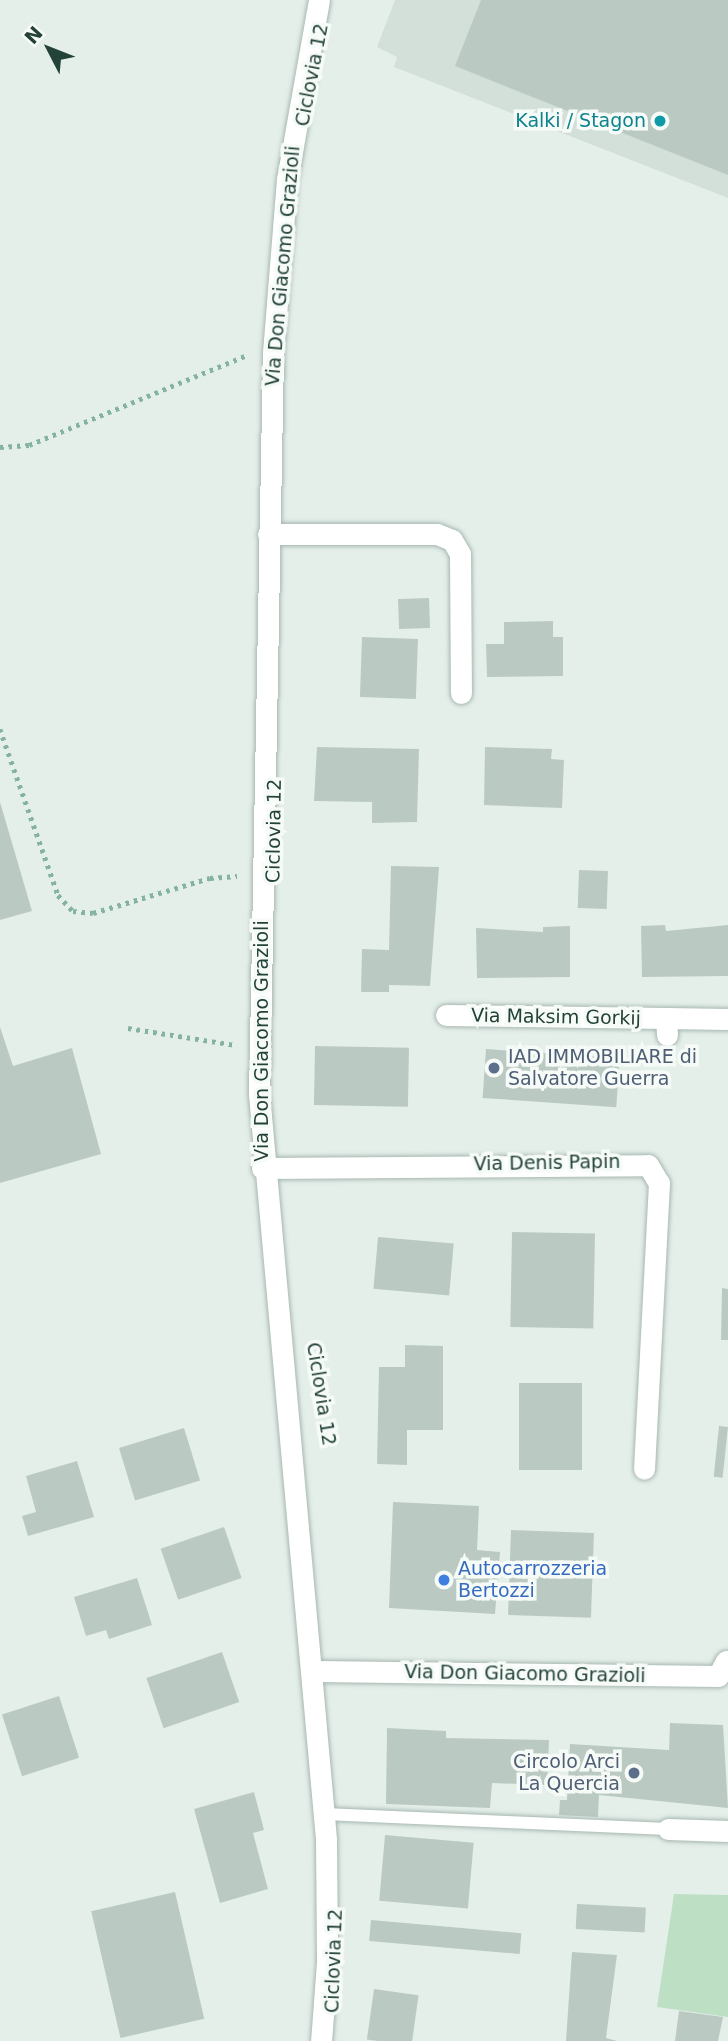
<!DOCTYPE html>
<html>
<head>
<meta charset="utf-8">
<style>
  body { margin:0 }
  #map { position:relative; width:728px; height:2041px; overflow:hidden; background:#e5efea; font-family:"DejaVu Sans",sans-serif }
  div>[style] { position:absolute }
  [style*='--x'] { left:calc(var(--x)*1px); top:calc(var(--y)*1px); width:calc(var(--w)*1px); rotate:calc(var(--a)*1deg) }
  .built>* { inset:0; background:#d3dfd9 }
  .green>* { inset:0; background:#bde0c5 }
  .building>* { inset:0; background:#bacac3; transform-origin:0 0 }
  .path>* { height:4.5px; margin-top:-2.25px; transform-origin:0; background:repeating-linear-gradient(90deg,#84b3a3 0 3.5px,transparent 0 8.5px) }
  .roads { filter:drop-shadow(0 0 2px #a7b8b1) drop-shadow(0 0 2px #a7b8b1) }
  .service>* { height:12px; margin:-6px; padding:0 6px; transform-origin:6px; border-radius:6px; background:#fff }
  .minor>* { height:21px; margin:-10.5px; padding:0 10.5px; transform-origin:10.5px; border-radius:10.5px; background:#fff }
  .dots>* { width:19px; height:19px; translate:-50% -50%; box-sizing:border-box; border:4px solid #f6fbf8; border-radius:50% }
  span { translate:-50% -50%; white-space:nowrap; text-align:center; line-height:1.15; -webkit-text-stroke:7px #f6fbf8; paint-order:stroke }
  .street-label { font-size:19px; color:#234238 }
  .culture-label { font-size:19px; color:#0d838f }
  .right { translate:-100% -50%; text-align:right }
  .service-label { font-size:19px; color:#4e5e75 }
  .left { translate:0 -50%; text-align:left }
  .shop-label { font-size:19px; color:#366cbe }
  .north { position:absolute; left:14px; top:14px; width:70px; height:70px; -webkit-text-stroke:5px #f6fbf8; paint-order:stroke; rotate:312deg; font-size:19px; font-weight:700; line-height:28px; text-align:center; color:#234238 }
  .north::after { content:''; display:block; margin:auto; width:24px; height:32px; background:#234238; clip-path:polygon(50% 0,100% 100%,50% 72%,0 100%) }
</style>
</head>
<body>
<div id="map">
  <div class="built">
    <div style="clip-path:polygon(395px 0,728px 0,728px 198px,394px 67px,397px 57px,377px 47px)"></div>
  </div>
  <div class="green">
    <div style="clip-path:polygon(674px 1894px,728px 1895px,728px 2017px,657px 2007px)"></div>
  </div>
  <div class="building">
    <div style="clip-path:polygon(481px 0,728px 0,728px 175px,455px 66px)"></div>
    <div style="left:429px;top:598px;width:30px;height:31px;rotate:88deg"></div>
    <div style="clip-path:polygon(553px 621px,553px 637px,563px 637px,563px 676px,487px 677px,486px 644px,504px 644px,504px 622px)"></div>
    <div style="left:362px;top:637px;width:56px;height:60px;rotate:2deg"></div>
    <div style="clip-path:polygon(317px 747px,419px 749px,417px 822px,372px 823px,372px 802px,314px 801px)"></div>
    <div style="clip-path:polygon(485px 747px,552px 749px,551px 759px,564px 760px,562px 808px,484px 805px)"></div>
    <div style="clip-path:polygon(0 802px,32px 911px,0 920px)"></div>
    <div style="clip-path:polygon(391px 866px,439px 867px,430px 986px,389px 985px,389px 992px,361px 992px,362px 949px,389px 950px)"></div>
    <div style="left:579px;top:870px;width:29px;height:38px;rotate:2deg"></div>
    <div style="clip-path:polygon(665px 925px,666px 931px,728px 925px,728px 976px,642px 977px,641px 926px)"></div>
    <div style="clip-path:polygon(570px 926px,570px 977px,477px 978px,476px 928px,543px 932px,543px 927px)"></div>
    <div style="clip-path:polygon(0 1027px,13px 1066px,72px 1048px,101px 1154px,0 1183px)"></div>
    <div style="left:315px;top:1046px;width:94px;height:59px;rotate:1deg"></div>
    <div style="left:486px;top:1049px;width:134px;height:49px;rotate:4deg"></div>
    <div style="left:512px;top:1232px;width:83px;height:95px;rotate:1deg"></div>
    <div style="left:378px;top:1237px;width:76px;height:52px;rotate:5deg"></div>
    <div style="clip-path:polygon(722px 1288px,728px 1289px,728px 1340px,721px 1340px)"></div>
    <div style="clip-path:polygon(405px 1345px,443px 1346px,443px 1430px,407px 1430px,407px 1465px,377px 1464px,379px 1367px,405px 1367px)"></div>
    <div style="left:519px;top:1383px;width:63px;height:87px"></div>
    <div style="left:719px;top:1426px;width:9px;height:51px;rotate:6deg"></div>
    <div style="left:184px;top:1428px;width:55px;height:68px;rotate:73deg"></div>
    <div style="clip-path:polygon(77px 1461px,94px 1517px,28px 1536px,22px 1516px,36px 1512px,26px 1476px)"></div>
    <div style="clip-path:polygon(393px 1502px,479px 1506px,477px 1550px,500px 1552px,495px 1614px,389px 1608px)"></div>
    <div style="left:224px;top:1527px;width:54px;height:67px;rotate:71deg"></div>
    <div style="left:511px;top:1530px;width:83px;height:85px;rotate:2deg"></div>
    <div style="clip-path:polygon(137px 1578px,152px 1625px,109px 1639px,106px 1630px,86px 1636px,74px 1597px)"></div>
    <div style="left:222px;top:1652px;width:53px;height:80px;rotate:71deg"></div>
    <div style="left:59px;top:1696px;width:65px;height:60px;rotate:72deg"></div>
    <div style="clip-path:polygon(670px 1723px,723px 1725px,728px 1808px,599px 1795px,598px 1817px,559px 1815px,560px 1800px,567px 1800px,570px 1744px,669px 1750px)"></div>
    <div style="clip-path:polygon(387px 1728px,446px 1731px,446px 1738px,549px 1740px,547px 1785px,492px 1783px,490px 1808px,386px 1804px)"></div>
    <div style="clip-path:polygon(254px 1792px,264px 1830px,253px 1833px,268px 1889px,220px 1903px,194px 1809px)"></div>
    <div style="left:385px;top:1835px;width:89px;height:66px;rotate:5deg"></div>
    <div style="left:175px;top:1892px;width:130px;height:86px;rotate:77deg"></div>
    <div style="left:577px;top:1904px;width:69px;height:25px;rotate:3deg"></div>
    <div style="left:371px;top:1920px;width:151px;height:21px;rotate:5deg"></div>
    <div style="clip-path:polygon(572px 1952px,617px 1955px,606px 2038px,617px 2041px,566px 2041px)"></div>
    <div style="left:374px;top:1989px;width:45px;height:51px;rotate:8deg"></div>
    <div style="clip-path:polygon(679px 2011px,723px 2017px,718px 2041px,675px 2041px)"></div>
  </div>
  <div class="path">
    <div style="--x:0;--y:447;--w:29;--a:-4"></div>
    <div style="--x:29;--y:445;--w:236;--a:-22.4"></div>
    <div style="--x:0;--y:729;--w:176;--a:70.7"></div>
    <div style="--x:58;--y:895;--w:22;--a:47"></div>
    <div style="--x:73;--y:911;--w:20;--a:6"></div>
    <div style="--x:93;--y:913;--w:122;--a:-16.7"></div>
    <div style="--x:210;--y:878;--w:27;--a:-4"></div>
    <div style="--x:128;--y:1028;--w:108;--a:9"></div>
  </div>
  <div class="roads">
    <div class="service">
      <div style="--x:324;--y:1814;--w:344;--a:2.5"></div>
    </div>
    <div class="minor">
      <div style="--x:319;--y:0;--w:182;--a:100.1"></div>
      <div style="--x:287;--y:179;--w:176;--a:94.6"></div>
      <div style="--x:273;--y:354;--w:740;--a:91.08"></div>
      <div style="--x:259;--y:1094;--w:748;--a:84.86"></div>
      <div style="--x:326;--y:1839;--w:123;--a:89.5"></div>
      <div style="--x:327;--y:1962;--w:79;--a:94.3"></div>
      <div style="--x:268;--y:534;--w:169;--a:0"></div>
      <div style="--x:437;--y:534;--w:16;--a:22"></div>
      <div style="--x:452;--y:540;--w:16;--a:60"></div>
      <div style="--x:460;--y:554;--w:139;--a:89.6"></div>
      <div style="--x:446;--y:1015;--w:220;--a:0.8"></div>
      <div style="--x:667;--y:1035;--w:17;--a:-93"></div>
      <div style="--x:666;--y:1018;--w:62;--a:0.9"></div>
      <div style="--x:262;--y:1168;--w:386;--a:-0.4"></div>
      <div style="--x:648;--y:1165;--w:21;--a:59"></div>
      <div style="--x:659;--y:1183;--w:286;--a:93"></div>
      <div style="--x:315;--y:1671;--w:403;--a:0.7"></div>
      <div style="--x:718;--y:1676;--w:17;--a:-62"></div>
      <div style="--x:668;--y:1829;--w:60;--a:1.9"></div>
    </div>
  </div>
  <div class="dots">
    <div style="left:660px;top:121px;background:#0f9aa8"></div>
    <div style="left:494px;top:1068px;background:#5c6f8a"></div>
    <div style="left:444px;top:1580px;background:#3f7fe0"></div>
    <div style="left:634px;top:1773px;background:#5c6f8a"></div>
  </div>
  <div class="street-label">
    <span style="left:312px;top:75px;rotate:-79deg">Ciclovia 12</span>
    <span style="left:283px;top:266px;rotate:-85deg">Via Don Giacomo Grazioli</span>
    <span style="left:274px;top:831px;rotate:-89deg">Ciclovia 12</span>
    <span style="left:556px;top:1017px;rotate:1deg">Via Maksim Gorkij</span>
    <span style="left:262px;top:1041px;rotate:-90deg">Via Don Giacomo Grazioli</span>
    <span style="left:547px;top:1163px;rotate:-1deg">Via Denis Papin</span>
    <span style="left:321px;top:1394px;rotate:81deg">Ciclovia 12</span>
    <span style="left:525px;top:1674px;rotate:1deg">Via Don Giacomo Grazioli</span>
    <span style="left:334px;top:1961px;rotate:-88deg">Ciclovia 12</span>
  </div>
  <div class="culture-label">
    <span class="right" style="left:646px;top:121px">Kalki / Stagon</span>
  </div>
  <div class="service-label">
    <span class="left" style="left:508px;top:1068px">IAD IMMOBILIARE di<br>Salvatore Guerra</span>
    <span class="right" style="left:620px;top:1773px">Circolo Arci<br>La Quercia</span>
  </div>
  <div class="shop-label">
    <span class="left" style="left:458px;top:1580px">Autocarrozzeria<br>Bertozzi</span>
  </div>
  <div class="north">N</div>
</div>
</body>
</html>
